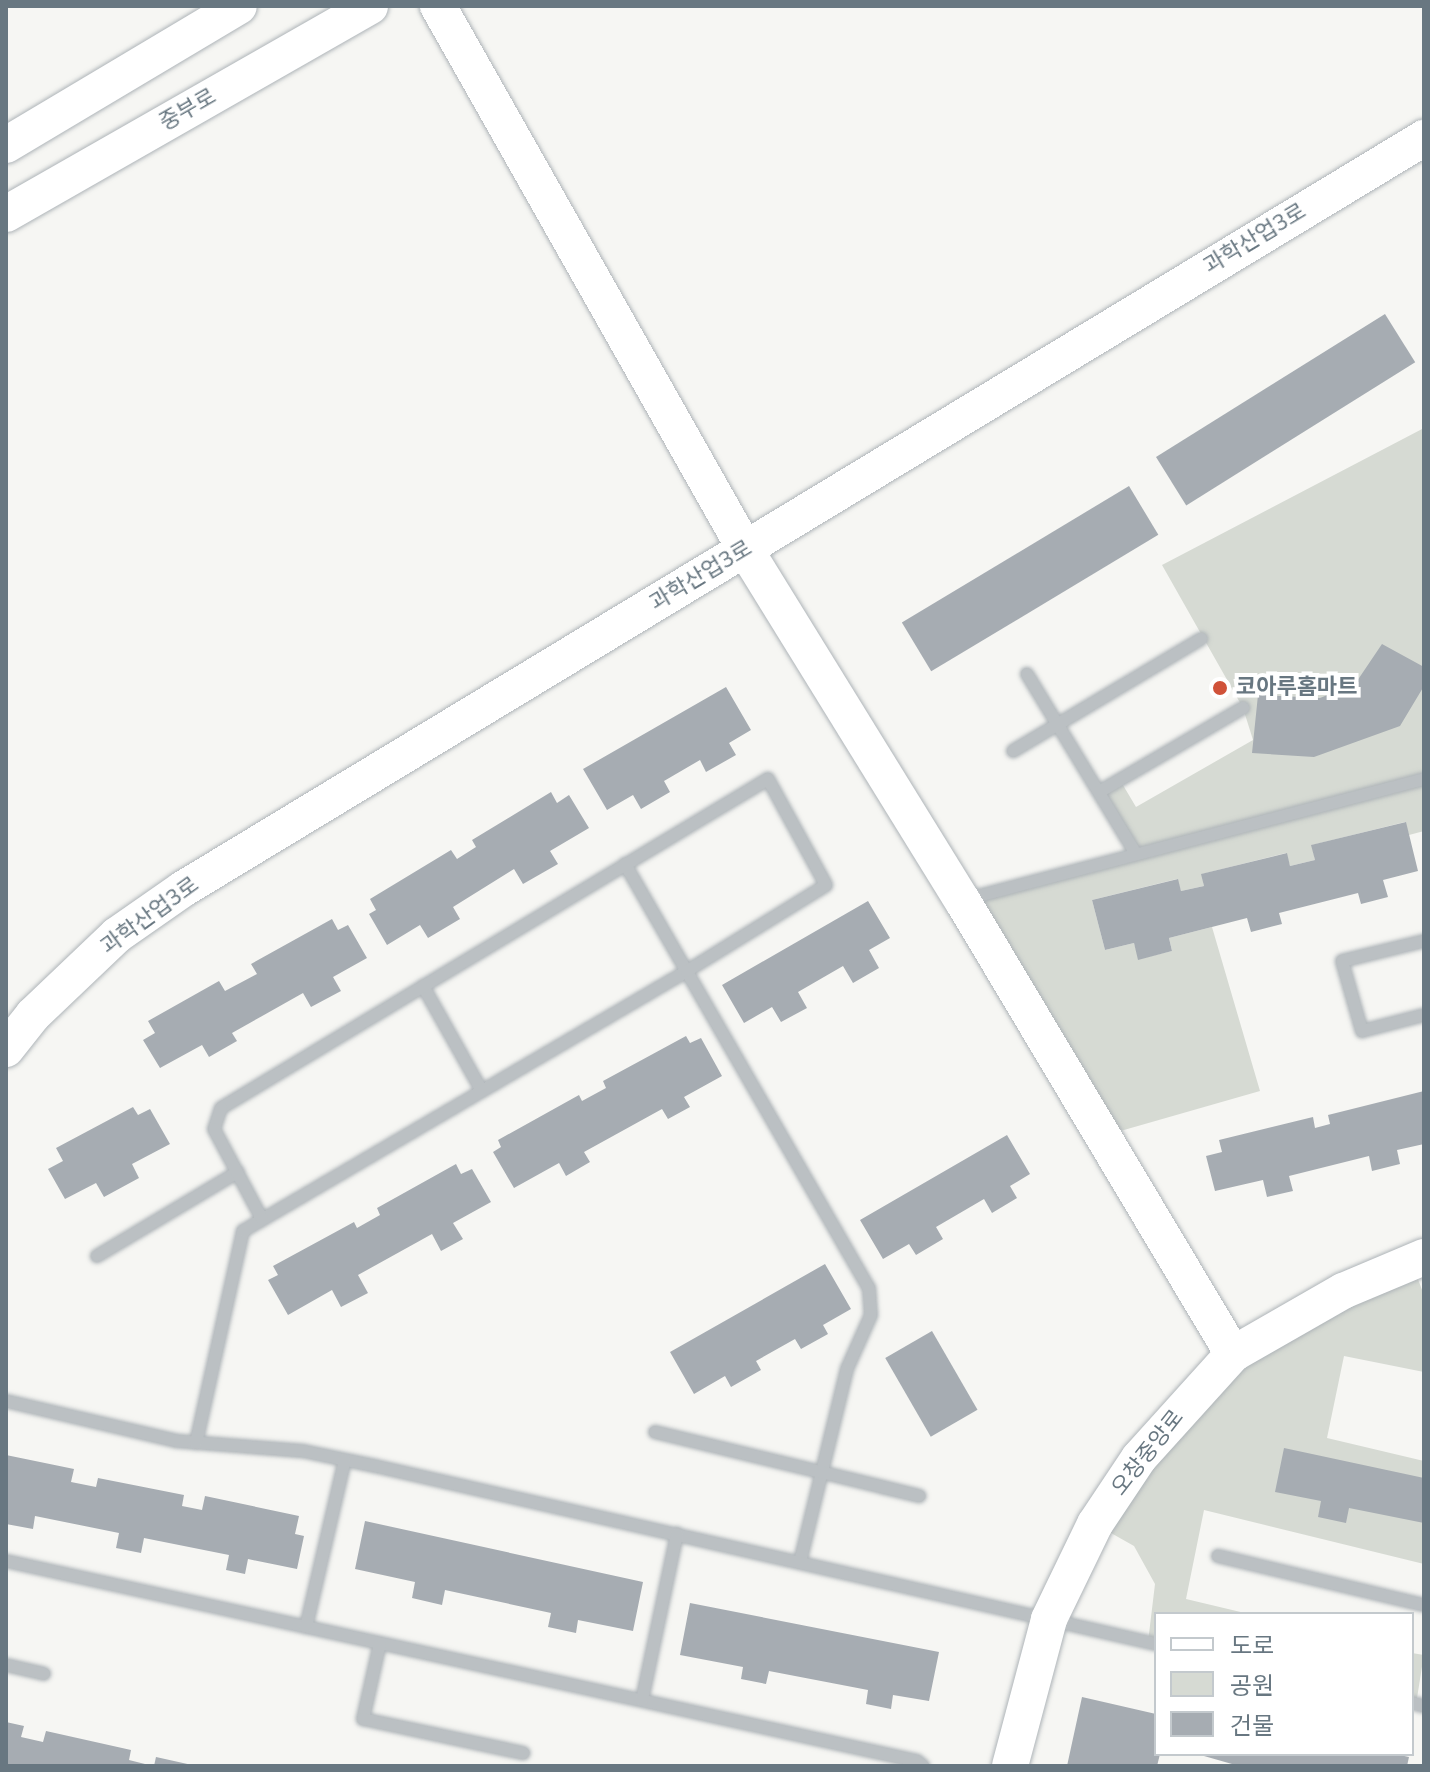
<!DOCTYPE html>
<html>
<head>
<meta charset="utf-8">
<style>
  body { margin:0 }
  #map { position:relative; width:1430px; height:1772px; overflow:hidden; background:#f6f6f3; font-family:"Nunito Sans","Noto Sans KR",sans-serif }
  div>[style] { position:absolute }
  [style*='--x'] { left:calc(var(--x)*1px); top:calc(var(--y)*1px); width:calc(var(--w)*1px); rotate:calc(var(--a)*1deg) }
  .green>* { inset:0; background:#d6dad3; transform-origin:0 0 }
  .building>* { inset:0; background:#a6acb2; transform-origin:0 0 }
  .roads { filter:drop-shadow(0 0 2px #aeb4b8) drop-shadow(0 0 2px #aeb4b8) }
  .lane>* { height:12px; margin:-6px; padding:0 6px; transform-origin:6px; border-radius:6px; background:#bbc0c3 }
  .secondary>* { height:36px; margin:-18px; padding:0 18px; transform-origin:18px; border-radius:18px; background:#fff }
  .dots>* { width:22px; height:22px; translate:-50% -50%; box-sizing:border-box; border:4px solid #fff; border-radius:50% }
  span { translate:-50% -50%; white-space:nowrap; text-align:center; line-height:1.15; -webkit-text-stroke:8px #fff; paint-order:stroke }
  .street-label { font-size:22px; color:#687781 }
  .poi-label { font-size:22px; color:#687781; font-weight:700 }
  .left { translate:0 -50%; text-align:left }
  .frame { position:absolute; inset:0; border:8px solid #687781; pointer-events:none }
  .legend { position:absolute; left:1154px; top:1612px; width:260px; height:144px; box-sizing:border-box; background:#fff; border:2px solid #c3c9cd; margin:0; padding:10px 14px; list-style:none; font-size:24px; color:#687781 }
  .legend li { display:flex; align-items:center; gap:16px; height:40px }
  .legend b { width:40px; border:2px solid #c3c9cd }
</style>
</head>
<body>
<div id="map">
  <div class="green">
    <div style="clip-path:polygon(1424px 428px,1424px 831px,1409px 835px,1405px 822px,1312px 845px,1315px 860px,1290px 866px,1286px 853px,1202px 874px,1204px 886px,1181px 891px,1177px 879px,1092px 900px,1105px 950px,1134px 943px,1139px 959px,1172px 951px,1169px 938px,1212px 927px,1260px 1091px,1103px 1136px,962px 900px,1136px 855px,1099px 792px,1120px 780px,1136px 807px,1253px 740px,1243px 708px,1162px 565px)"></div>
    <div style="clip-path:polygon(1411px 1261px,1424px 1295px,1424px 1372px,1344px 1356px,1327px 1438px,1424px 1461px,1424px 1564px,1204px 1510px,1186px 1599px,1249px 1614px,1156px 1614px,1156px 1644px,1148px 1642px,1155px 1584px,1134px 1546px,1095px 1524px,1233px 1354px)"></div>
    <div style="left:1412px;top:1653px;width:12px;height:50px;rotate:9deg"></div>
  </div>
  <div class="building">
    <div style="left:1385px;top:314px;width:57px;height:270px;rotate:58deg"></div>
    <div style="left:1129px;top:486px;width:57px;height:265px;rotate:59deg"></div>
    <div style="clip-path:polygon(1382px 644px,1424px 667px,1424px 686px,1400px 726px,1314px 757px,1252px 753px,1258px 695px,1320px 698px,1355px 684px)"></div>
    <div style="clip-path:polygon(726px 687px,751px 730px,729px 743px,736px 755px,706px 772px,700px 760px,664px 781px,670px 792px,641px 809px,633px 795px,607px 810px,583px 769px)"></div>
    <div style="clip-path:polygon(551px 792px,557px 803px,569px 795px,589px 828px,550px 851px,558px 864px,523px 884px,514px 869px,453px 907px,460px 919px,428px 938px,420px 925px,387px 945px,369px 914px,376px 910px,370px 899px,451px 850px,457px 859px,476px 847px,472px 840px)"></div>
    <div style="clip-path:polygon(1406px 822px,1418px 871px,1383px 880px,1388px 897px,1361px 904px,1358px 893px,1279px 913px,1282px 924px,1251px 932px,1247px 918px,1169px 938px,1172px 951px,1138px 960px,1134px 943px,1105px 950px,1092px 900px,1178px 879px,1181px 891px,1204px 886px,1201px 874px,1287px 853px,1290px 866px,1315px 860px,1311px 845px)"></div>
    <div style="clip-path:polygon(868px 901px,890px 938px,869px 950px,879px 968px,853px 983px,843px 966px,798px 992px,807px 1008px,781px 1022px,772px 1007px,744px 1023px,722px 985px)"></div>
    <div style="clip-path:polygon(332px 919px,338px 930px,348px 925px,367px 958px,333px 977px,341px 991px,311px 1007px,303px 993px,232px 1033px,237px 1041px,209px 1057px,202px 1045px,160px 1068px,143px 1040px,155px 1033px,148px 1021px,219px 981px,225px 991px,257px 974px,251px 964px)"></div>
    <div style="clip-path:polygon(686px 1036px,690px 1043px,701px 1038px,722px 1076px,684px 1097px,690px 1107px,668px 1119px,662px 1109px,584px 1152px,590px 1162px,566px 1176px,559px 1163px,514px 1188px,493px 1152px,501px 1147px,498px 1140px,579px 1095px,582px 1101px,606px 1088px,603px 1081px)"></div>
    <div style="clip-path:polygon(1424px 1091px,1424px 1144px,1397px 1150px,1400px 1164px,1372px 1171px,1369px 1156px,1289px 1176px,1293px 1191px,1267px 1197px,1263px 1180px,1215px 1191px,1206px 1156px,1222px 1152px,1219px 1140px,1313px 1117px,1315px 1128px,1330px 1124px,1328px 1115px)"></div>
    <div style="clip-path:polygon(133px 1107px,138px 1115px,150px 1109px,170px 1144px,132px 1164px,139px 1178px,104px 1197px,96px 1183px,65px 1199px,48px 1169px,63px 1161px,56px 1148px)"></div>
    <div style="clip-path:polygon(1007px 1135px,1030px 1174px,1010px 1186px,1017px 1198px,992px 1213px,984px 1199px,936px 1227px,943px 1239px,916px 1255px,909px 1244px,883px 1259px,860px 1220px)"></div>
    <div style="clip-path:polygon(456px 1164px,461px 1174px,472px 1169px,491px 1202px,453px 1223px,463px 1239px,441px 1251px,432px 1234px,358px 1275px,368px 1293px,341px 1307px,332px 1290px,288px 1315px,268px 1280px,278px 1275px,273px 1266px,354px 1222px,357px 1228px,380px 1215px,377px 1208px)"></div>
    <div style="clip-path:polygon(825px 1264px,851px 1309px,823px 1325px,828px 1334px,801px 1349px,795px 1339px,756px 1361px,761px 1370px,731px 1387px,725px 1376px,694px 1394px,670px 1352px)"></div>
    <div style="left:932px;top:1331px;width:91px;height:54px;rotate:60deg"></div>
    <div style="clip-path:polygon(1284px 1448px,1424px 1478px,1424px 1523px,1349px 1508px,1346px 1523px,1318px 1517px,1321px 1501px,1275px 1492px)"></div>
    <div style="clip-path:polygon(6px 1455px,74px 1469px,71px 1482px,96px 1487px,98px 1478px,184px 1495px,182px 1506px,202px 1510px,205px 1496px,299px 1516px,295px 1534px,304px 1536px,297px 1569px,248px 1559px,245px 1574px,226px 1570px,229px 1555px,144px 1538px,141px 1553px,116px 1548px,119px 1533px,35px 1516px,33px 1529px,6px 1524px)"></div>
    <div style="clip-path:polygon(365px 1521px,643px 1582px,633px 1631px,578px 1620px,576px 1633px,548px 1627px,551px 1613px,445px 1590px,442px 1605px,412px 1598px,415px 1582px,355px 1569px)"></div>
    <div style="clip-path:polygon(690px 1603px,939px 1652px,929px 1701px,893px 1695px,891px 1709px,866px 1704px,868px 1690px,769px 1671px,766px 1684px,741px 1679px,743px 1667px,680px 1655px)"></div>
    <div style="clip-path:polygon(1082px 1697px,1156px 1714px,1156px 1754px,1160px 1754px,1157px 1766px,1067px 1766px)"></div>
    <div style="clip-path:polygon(6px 1722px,24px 1726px,21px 1737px,43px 1742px,46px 1731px,131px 1750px,129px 1760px,153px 1766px,6px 1766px)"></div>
    <div style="clip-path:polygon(1197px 1754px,1395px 1754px,1409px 1757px,1407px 1766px,1239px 1766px)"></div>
    <div style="clip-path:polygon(156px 1757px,192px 1765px,192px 1766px,154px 1766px)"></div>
  </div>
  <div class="roads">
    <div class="lane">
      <div style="--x:1027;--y:674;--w:210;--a:58.8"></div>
      <div style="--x:1013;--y:751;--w:219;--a:-30.8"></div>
      <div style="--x:1099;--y:792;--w:167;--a:-30.3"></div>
      <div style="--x:625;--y:864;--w:489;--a:60.1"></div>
      <div style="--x:869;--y:1288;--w:27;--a:86"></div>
      <div style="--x:871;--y:1315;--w:59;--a:114"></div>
      <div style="--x:847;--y:1369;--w:199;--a:103.7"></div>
      <div style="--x:967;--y:899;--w:472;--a:-14.7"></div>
      <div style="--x:1424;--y:941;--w:84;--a:166.3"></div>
      <div style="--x:1342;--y:961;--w:73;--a:74.1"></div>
      <div style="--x:1362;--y:1031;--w:64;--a:-14.5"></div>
      <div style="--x:423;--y:986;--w:120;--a:60.7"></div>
      <div style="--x:97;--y:1256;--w:164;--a:-30.8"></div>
      <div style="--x:6;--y:1401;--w:175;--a:13.2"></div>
      <div style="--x:176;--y:1441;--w:127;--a:4.5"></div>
      <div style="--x:303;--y:1451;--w:74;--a:11.8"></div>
      <div style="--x:375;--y:1466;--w:801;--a:12.84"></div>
      <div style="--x:655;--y:1432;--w:272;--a:13.6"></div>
      <div style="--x:196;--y:1443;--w:217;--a:-77.5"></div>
      <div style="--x:243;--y:1231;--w:515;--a:-30.35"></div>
      <div style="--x:687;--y:971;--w:163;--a:-31.7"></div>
      <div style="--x:826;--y:885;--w:121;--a:-118.7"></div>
      <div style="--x:768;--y:779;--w:638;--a:148.97"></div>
      <div style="--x:221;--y:1108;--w:22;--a:108"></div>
      <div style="--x:214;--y:1129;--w:102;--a:61.9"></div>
      <div style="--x:1218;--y:1556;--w:212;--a:13.4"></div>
      <div style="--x:6;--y:1561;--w:933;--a:12.38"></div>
      <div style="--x:917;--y:1761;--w:8;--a:40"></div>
      <div style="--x:306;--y:1627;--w:171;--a:-76.9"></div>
      <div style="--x:380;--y:1643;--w:78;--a:102.6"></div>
      <div style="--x:363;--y:1719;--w:164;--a:12"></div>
      <div style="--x:6;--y:1665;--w:39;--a:13"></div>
      <div style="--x:642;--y:1700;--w:170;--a:-78.1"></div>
      <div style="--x:1412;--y:1703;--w:12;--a:14"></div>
    </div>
    <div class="secondary">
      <div style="--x:438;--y:6;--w:624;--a:60.52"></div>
      <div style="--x:745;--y:549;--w:413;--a:58.3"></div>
      <div style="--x:962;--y:900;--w:529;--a:59.17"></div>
      <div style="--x:6;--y:145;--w:271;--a:-30.8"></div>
      <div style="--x:6;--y:214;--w:419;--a:-29.7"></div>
      <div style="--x:6;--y:1049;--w:43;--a:-51.5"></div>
      <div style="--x:33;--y:1015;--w:116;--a:-43.6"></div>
      <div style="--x:117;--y:935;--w:80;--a:-34.9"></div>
      <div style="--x:183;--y:889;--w:1451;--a:-31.18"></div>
      <div style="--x:1010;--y:1766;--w:152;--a:-75.1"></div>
      <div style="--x:1049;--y:1619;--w:106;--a:-64.2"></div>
      <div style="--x:1095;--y:1524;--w:79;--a:-56.3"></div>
      <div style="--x:1139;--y:1458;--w:140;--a:-47.9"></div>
      <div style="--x:1233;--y:1354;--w:127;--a:-29.8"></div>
      <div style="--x:1343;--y:1291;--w:88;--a:-22.8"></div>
    </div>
  </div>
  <div class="dots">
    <div style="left:1220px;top:688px;background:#d05239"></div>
  </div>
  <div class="street-label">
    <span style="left:188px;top:110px;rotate:-30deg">중부로</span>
    <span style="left:1255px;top:239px;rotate:-31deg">과학산업3로</span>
    <span style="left:701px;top:576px;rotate:-31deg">과학산업3로</span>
    <span style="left:150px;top:916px;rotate:-36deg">과학산업3로</span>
    <span style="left:1148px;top:1453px;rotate:-52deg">오창중앙로</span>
  </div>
  <div class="poi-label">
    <span class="left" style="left:1236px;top:688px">코아루홈마트</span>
  </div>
  <div class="frame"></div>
  <ul class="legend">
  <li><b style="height:10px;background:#fff"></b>도로</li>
  <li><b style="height:22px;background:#d6dad3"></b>공원</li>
  <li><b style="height:22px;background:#a6acb2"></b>건물</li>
  </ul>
</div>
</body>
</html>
